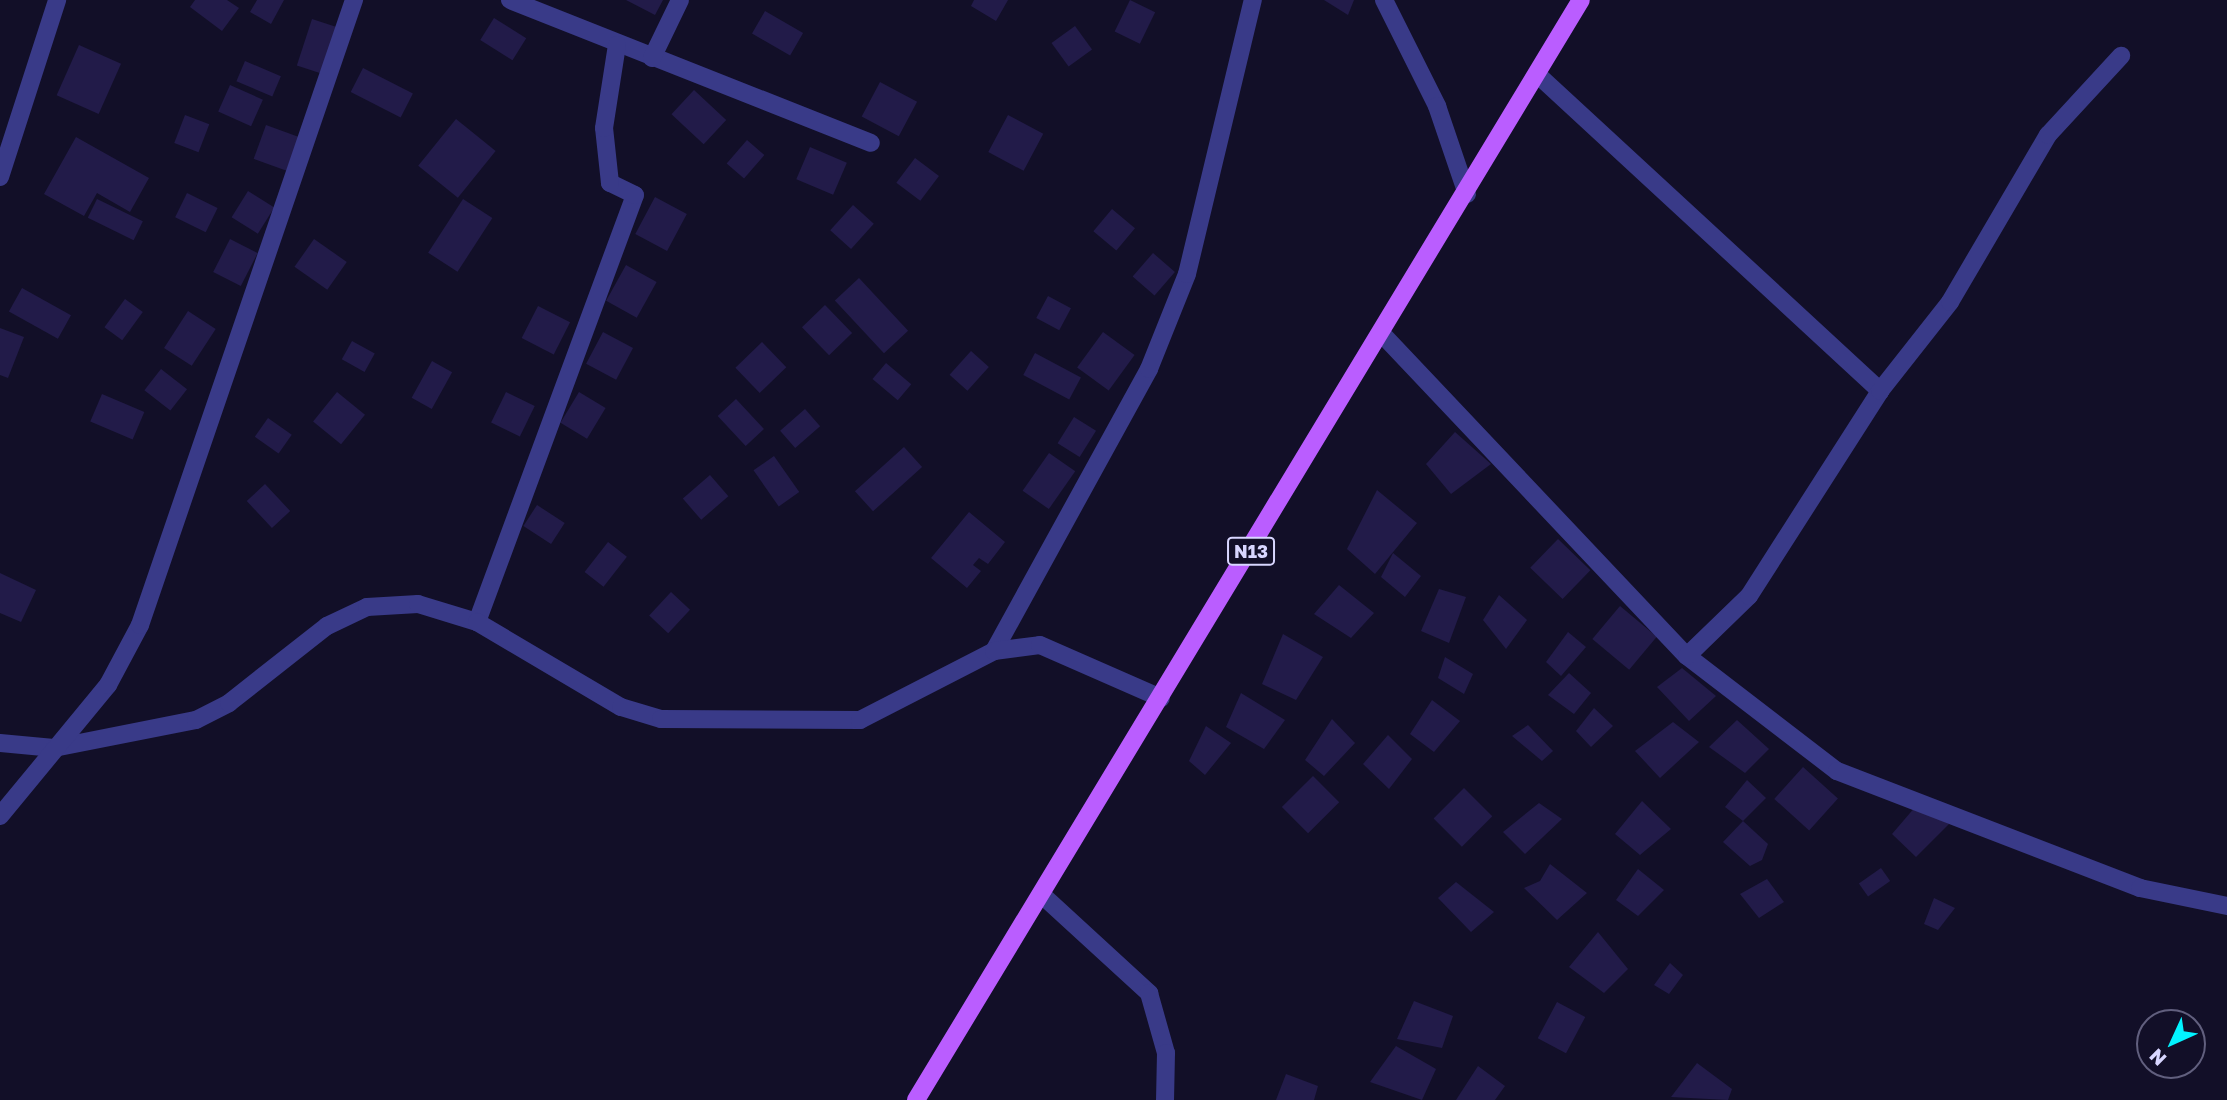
<!DOCTYPE html>
<html>
<head>
<meta charset="utf-8">
<style>
  body { margin:0 }
  #map { position:relative; width:2227px; height:1100px; overflow:hidden; background:#120f28; font-family:"Golos Text",sans-serif }
  div>[style] { position:absolute }
  [style*='--x'] { left:calc(var(--x)*1px); top:calc(var(--y)*1px); width:calc(var(--w)*1px); rotate:calc(var(--a)*1deg) }
  .building>* { inset:0; background:#221b49; transform-origin:0 0 }
  .street>* { height:18px; margin:-9px; padding:0 9px; transform-origin:9px; border-radius:9px; background:#393a88 }
  .primary>* { height:18px; margin:-9px; padding:0 9px; transform-origin:9px; border-radius:9px; background:#ba5dff }
  span { translate:-50% -50%; white-space:nowrap; text-align:center; line-height:1.15; -webkit-text-stroke:5px #120f28; paint-order:stroke }
  .shield-label span { padding:2px 5px; background:#120f28; border:2px solid; border-radius:5px; -webkit-text-stroke-width:0 }
  .shield-label { font-size:18px; color:#d8d6ff; font-weight:700 }
  .north { position:absolute; left:2136px; top:1009px; width:70px; height:70px; box-sizing:border-box; background:#120f28; border:2px solid #615f7e; border-radius:50%; rotate:225deg; font-size:19px; font-weight:700; line-height:28px; text-align:center; color:#d8d6ff }
  .north::after { content:''; display:block; margin:auto; width:24px; height:32px; background:#02f3ff; clip-path:polygon(50% 0,100% 100%,50% 72%,0 100%) }
</style>
</head>
<body>
<div id="map">
  <div class="building">
    <div style="clip-path:polygon(195px 0,227px 0,239px 8px,222px 31px,190px 7px)"></div>
    <div style="clip-path:polygon(257px 0,284px 0,271px 24px,250px 12px)"></div>
    <div style="clip-path:polygon(626px 0,663px 0,655px 15px)"></div>
    <div style="clip-path:polygon(974px 0,1008px 0,996px 21px,971px 6px)"></div>
    <div style="left:1130px;top:0;width:28px;height:35px;rotate:26deg"></div>
    <div style="clip-path:polygon(1324px 0,1354px 0,1348px 15px)"></div>
    <div style="left:765px;top:11px;width:44px;height:26px;rotate:30deg"></div>
    <div style="left:494px;top:18px;width:38px;height:26px;rotate:32deg"></div>
    <div style="left:312px;top:19px;width:29px;height:49px;rotate:18deg"></div>
    <div style="left:1075px;top:26px;width:29px;height:29px;rotate:54deg"></div>
    <div style="left:79px;top:45px;width:46px;height:55px;rotate:24deg"></div>
    <div style="left:245px;top:61px;width:39px;height:22px;rotate:23deg"></div>
    <div style="left:363px;top:68px;width:56px;height:27px;rotate:27deg"></div>
    <div style="left:880px;top:82px;width:42px;height:39px;rotate:28deg"></div>
    <div style="left:230px;top:85px;width:36px;height:29px;rotate:24deg"></div>
    <div style="left:694px;top:90px;width:44px;height:33px;rotate:43deg"></div>
    <div style="left:185px;top:115px;width:26px;height:30px;rotate:21deg"></div>
    <div style="left:1008px;top:115px;width:40px;height:42px;rotate:28deg"></div>
    <div style="left:456px;top:119px;width:51px;height:60px;rotate:39deg"></div>
    <div style="left:266px;top:125px;width:35px;height:36px;rotate:20deg"></div>
    <div style="clip-path:polygon(76px 137px,149px 178px,130px 212px,97px 193px,84px 216px,44px 194px)"></div>
    <div style="left:747px;top:140px;width:23px;height:31px;rotate:41deg"></div>
    <div style="left:810px;top:147px;width:40px;height:35px;rotate:23deg"></div>
    <div style="left:915px;top:158px;width:30px;height:31px;rotate:37deg"></div>
    <div style="left:248px;top:191px;width:31px;height:31px;rotate:32deg"></div>
    <div style="left:187px;top:193px;width:34px;height:27px;rotate:26deg"></div>
    <div style="left:655px;top:197px;width:36px;height:42px;rotate:28deg"></div>
    <div style="left:97px;top:199px;width:51px;height:21px;rotate:26deg"></div>
    <div style="left:463px;top:199px;width:35px;height:64px;rotate:33deg"></div>
    <div style="left:853px;top:205px;width:28px;height:34px;rotate:42deg"></div>
    <div style="left:1112px;top:209px;width:30px;height:29px;rotate:40deg"></div>
    <div style="left:230px;top:239px;width:31px;height:37px;rotate:27deg"></div>
    <div style="left:314px;top:239px;width:40px;height:34px;rotate:35deg"></div>
    <div style="left:1153px;top:253px;width:29px;height:31px;rotate:41deg"></div>
    <div style="left:626px;top:265px;width:35px;height:41px;rotate:29deg"></div>
    <div style="left:859px;top:278px;width:72px;height:33px;rotate:47deg"></div>
    <div style="left:22px;top:288px;width:56px;height:27px;rotate:29deg"></div>
    <div style="left:1048px;top:296px;width:26px;height:25px;rotate:28deg"></div>
    <div style="left:125px;top:299px;width:22px;height:35px;rotate:36deg"></div>
    <div style="left:825px;top:305px;width:39px;height:32px;rotate:46deg"></div>
    <div style="left:538px;top:306px;width:36px;height:36px;rotate:27deg"></div>
    <div style="left:188px;top:311px;width:33px;height:44px;rotate:33deg"></div>
    <div style="clip-path:polygon(0 328px,24px 337px,8px 378px,0 375px)"></div>
    <div style="left:603px;top:332px;width:34px;height:36px;rotate:28deg"></div>
    <div style="left:1103px;top:332px;width:39px;height:44px;rotate:36deg"></div>
    <div style="left:352px;top:341px;width:26px;height:21px;rotate:29deg"></div>
    <div style="left:762px;top:342px;width:35px;height:37px;rotate:46deg"></div>
    <div style="left:971px;top:351px;width:24px;height:32px;rotate:42deg"></div>
    <div style="left:1035px;top:353px;width:52px;height:25px;rotate:28deg"></div>
    <div style="left:432px;top:361px;width:23px;height:42px;rotate:29deg"></div>
    <div style="left:886px;top:363px;width:33px;height:21px;rotate:40deg"></div>
    <div style="left:161px;top:369px;width:33px;height:27px;rotate:38deg"></div>
    <div style="left:337px;top:392px;width:36px;height:38px;rotate:39deg"></div>
    <div style="left:506px;top:392px;width:32px;height:34px;rotate:26deg"></div>
    <div style="left:579px;top:392px;width:31px;height:36px;rotate:31deg"></div>
    <div style="left:102px;top:394px;width:46px;height:30px;rotate:23deg"></div>
    <div style="left:736px;top:399px;width:41px;height:25px;rotate:47deg"></div>
    <div style="left:805px;top:409px;width:23px;height:33px;rotate:49deg"></div>
    <div style="left:1074px;top:417px;width:26px;height:31px;rotate:32deg"></div>
    <div style="left:268px;top:418px;width:29px;height:23px;rotate:35deg"></div>
    <div style="clip-path:polygon(1455px 432px,1491px 464px,1451px 494px,1426px 464px)"></div>
    <div style="left:904px;top:447px;width:27px;height:66px;rotate:48deg"></div>
    <div style="left:1049px;top:453px;width:32px;height:46px;rotate:35deg"></div>
    <div style="left:774px;top:456px;width:44px;height:25px;rotate:55deg"></div>
    <div style="left:710px;top:475px;width:28px;height:36px;rotate:49deg"></div>
    <div style="left:265px;top:484px;width:37px;height:25px;rotate:47deg"></div>
    <div style="clip-path:polygon(1377px 490px,1417px 523px,1375px 574px,1347px 549px)"></div>
    <div style="left:537px;top:505px;width:33px;height:25px;rotate:33deg"></div>
    <div style="clip-path:polygon(969px 512px,1005px 542px,988px 564px,979px 558px,973px 565px,981px 571px,967px 588px,931px 558px)"></div>
    <div style="left:1558px;top:539px;width:45px;height:40px;rotate:44deg"></div>
    <div style="left:608px;top:542px;width:24px;height:38px;rotate:38deg"></div>
    <div style="clip-path:polygon(1393px 553px,1421px 576px,1405px 597px,1381px 577px)"></div>
    <div style="clip-path:polygon(0 573px,36px 590px,21px 622px,0 613px)"></div>
    <div style="clip-path:polygon(1339px 585px,1374px 613px,1351px 638px,1314px 614px)"></div>
    <div style="clip-path:polygon(1439px 589px,1466px 597px,1449px 643px,1421px 631px)"></div>
    <div style="left:671px;top:592px;width:26px;height:32px;rotate:43deg"></div>
    <div style="clip-path:polygon(1499px 595px,1527px 620px,1506px 649px,1483px 620px)"></div>
    <div style="left:1620px;top:606px;width:48px;height:43px;rotate:40deg"></div>
    <div style="clip-path:polygon(1568px 632px,1586px 647px,1561px 676px,1546px 662px)"></div>
    <div style="clip-path:polygon(1283px 634px,1323px 657px,1296px 700px,1262px 684px)"></div>
    <div style="clip-path:polygon(1445px 657px,1473px 674px,1464px 694px,1438px 678px)"></div>
    <div style="clip-path:polygon(1682px 668px,1716px 696px,1689px 721px,1657px 687px)"></div>
    <div style="clip-path:polygon(1569px 673px,1591px 693px,1574px 714px,1548px 695px)"></div>
    <div style="clip-path:polygon(1241px 693px,1285px 720px,1264px 749px,1226px 727px)"></div>
    <div style="clip-path:polygon(1432px 700px,1460px 721px,1434px 752px,1410px 734px)"></div>
    <div style="clip-path:polygon(1594px 708px,1613px 726px,1591px 747px,1576px 731px)"></div>
    <div style="clip-path:polygon(1332px 719px,1355px 743px,1324px 776px,1305px 760px)"></div>
    <div style="clip-path:polygon(1737px 720px,1769px 749px,1745px 773px,1709px 747px)"></div>
    <div style="clip-path:polygon(1673px 722px,1699px 742px,1660px 778px,1635px 751px)"></div>
    <div style="clip-path:polygon(1528px 725px,1553px 751px,1542px 761px,1512px 736px)"></div>
    <div style="clip-path:polygon(1206px 726px,1231px 743px,1205px 775px,1189px 761px)"></div>
    <div style="clip-path:polygon(1388px 735px,1412px 759px,1389px 789px,1363px 764px)"></div>
    <div style="left:1803px;top:767px;width:47px;height:43px;rotate:42deg"></div>
    <div style="left:1313px;top:776px;width:37px;height:44px;rotate:45deg"></div>
    <div style="clip-path:polygon(1747px 780px,1766px 798px,1743px 821px,1725px 807px)"></div>
    <div style="left:1464px;top:788px;width:40px;height:43px;rotate:45deg"></div>
    <div style="clip-path:polygon(1642px 801px,1671px 829px,1640px 855px,1615px 834px)"></div>
    <div style="clip-path:polygon(1539px 803px,1562px 819px,1525px 854px,1503px 832px)"></div>
    <div style="clip-path:polygon(1916px 806px,1949px 824px,1916px 857px,1892px 834px)"></div>
    <div style="clip-path:polygon(1743px 821px,1768px 844px,1762px 860px,1750px 866px,1723px 842px)"></div>
    <div style="clip-path:polygon(1550px 864px,1587px 893px,1557px 920px,1524px 888px,1540px 881px)"></div>
    <div style="left:1881px;top:868px;width:16px;height:27px;rotate:55deg"></div>
    <div style="clip-path:polygon(1638px 869px,1664px 890px,1638px 916px,1616px 900px)"></div>
    <div style="clip-path:polygon(1767px 879px,1784px 902px,1759px 918px,1740px 894px)"></div>
    <div style="clip-path:polygon(1456px 882px,1494px 912px,1471px 932px,1438px 898px)"></div>
    <div style="clip-path:polygon(1934px 898px,1955px 908px,1938px 930px,1924px 924px)"></div>
    <div style="clip-path:polygon(1598px 932px,1628px 969px,1604px 993px,1569px 967px)"></div>
    <div style="clip-path:polygon(1670px 963px,1683px 975px,1669px 994px,1654px 985px)"></div>
    <div style="clip-path:polygon(1414px 1001px,1453px 1016px,1442px 1048px,1397px 1039px)"></div>
    <div style="left:1557px;top:1002px;width:32px;height:41px;rotate:28deg"></div>
    <div style="clip-path:polygon(1396px 1046px,1436px 1069px,1422px 1100px,1370px 1082px)"></div>
    <div style="clip-path:polygon(1697px 1063px,1732px 1089px,1728px 1100px,1671px 1097px)"></div>
    <div style="clip-path:polygon(1478px 1066px,1505px 1086px,1495px 1100px,1456px 1100px)"></div>
    <div style="clip-path:polygon(1286px 1074px,1318px 1086px,1314px 1100px,1276px 1100px)"></div>
  </div>
  <div class="street">
    <div style="--x:510;--y:0;--w:388;--a:21.6"></div>
    <div style="--x:1384;--y:0;--w:119;--a:63.4"></div>
    <div style="--x:1437;--y:106;--w:93;--a:71.2"></div>
    <div style="--x:652;--y:58;--w:64;--a:-64.2"></div>
    <div style="--x:1538;--y:75;--w:466;--a:42.7"></div>
    <div style="--x:0;--y:177;--w:186;--a:-72.1"></div>
    <div style="--x:1383;--y:335;--w:442;--a:46.6"></div>
    <div style="--x:1687;--y:656;--w:189;--a:37.5"></div>
    <div style="--x:1837;--y:771;--w:325;--a:21.1"></div>
    <div style="--x:2140;--y:888;--w:89;--a:11.7"></div>
    <div style="--x:477;--y:622;--w:455;--a:-69.7"></div>
    <div style="--x:635;--y:195;--w:28;--a:-154"></div>
    <div style="--x:610;--y:183;--w:55;--a:-96.2"></div>
    <div style="--x:604;--y:128;--w:84;--a:-81.1"></div>
    <div style="--x:994;--y:651;--w:322;--a:-61.2"></div>
    <div style="--x:1149;--y:369;--w:102;--a:-68.2"></div>
    <div style="--x:1187;--y:274;--w:282;--a:-76.5"></div>
    <div style="--x:1687;--y:656;--w:86;--a:-44.1"></div>
    <div style="--x:1749;--y:596;--w:243;--a:-57.4"></div>
    <div style="--x:1880;--y:391;--w:113;--a:-51.8"></div>
    <div style="--x:1950;--y:302;--w:194;--a:-59.6"></div>
    <div style="--x:2048;--y:135;--w:108;--a:-47.3"></div>
    <div style="--x:0;--y:743;--w:54;--a:5.3"></div>
    <div style="--x:54;--y:748;--w:145;--a:-11.2"></div>
    <div style="--x:196;--y:720;--w:37;--a:-27"></div>
    <div style="--x:229;--y:703;--w:125;--a:-38.2"></div>
    <div style="--x:327;--y:626;--w:44;--a:-25.4"></div>
    <div style="--x:367;--y:607;--w:51;--a:-3.4"></div>
    <div style="--x:418;--y:604;--w:62;--a:17"></div>
    <div style="--x:477;--y:622;--w:167;--a:30.6"></div>
    <div style="--x:621;--y:707;--w:42;--a:16.7"></div>
    <div style="--x:661;--y:719;--w:199;--a:0.3"></div>
    <div style="--x:860;--y:720;--w:151;--a:-27.2"></div>
    <div style="--x:994;--y:651;--w:46;--a:-7.4"></div>
    <div style="--x:1040;--y:645;--w:132;--a:23.7"></div>
    <div style="--x:0;--y:816;--w:170;--a:-50.5"></div>
    <div style="--x:108;--y:685;--w:68;--a:-61.9"></div>
    <div style="--x:140;--y:625;--w:661;--a:-71.1"></div>
    <div style="--x:1041;--y:894;--w:147;--a:42.5"></div>
    <div style="--x:1149;--y:993;--w:62;--a:74.2"></div>
    <div style="--x:1166;--y:1053;--w:47;--a:91.2"></div>
  </div>
  <div class="primary">
    <div style="--x:916;--y:1100;--w:1285;--a:-58.85"></div>
  </div>
  <div class="shield-label">
    <span style="left:1251px;top:551px">N13</span>
  </div>
  <div class="north">N</div>
</div>
</body>
</html>
